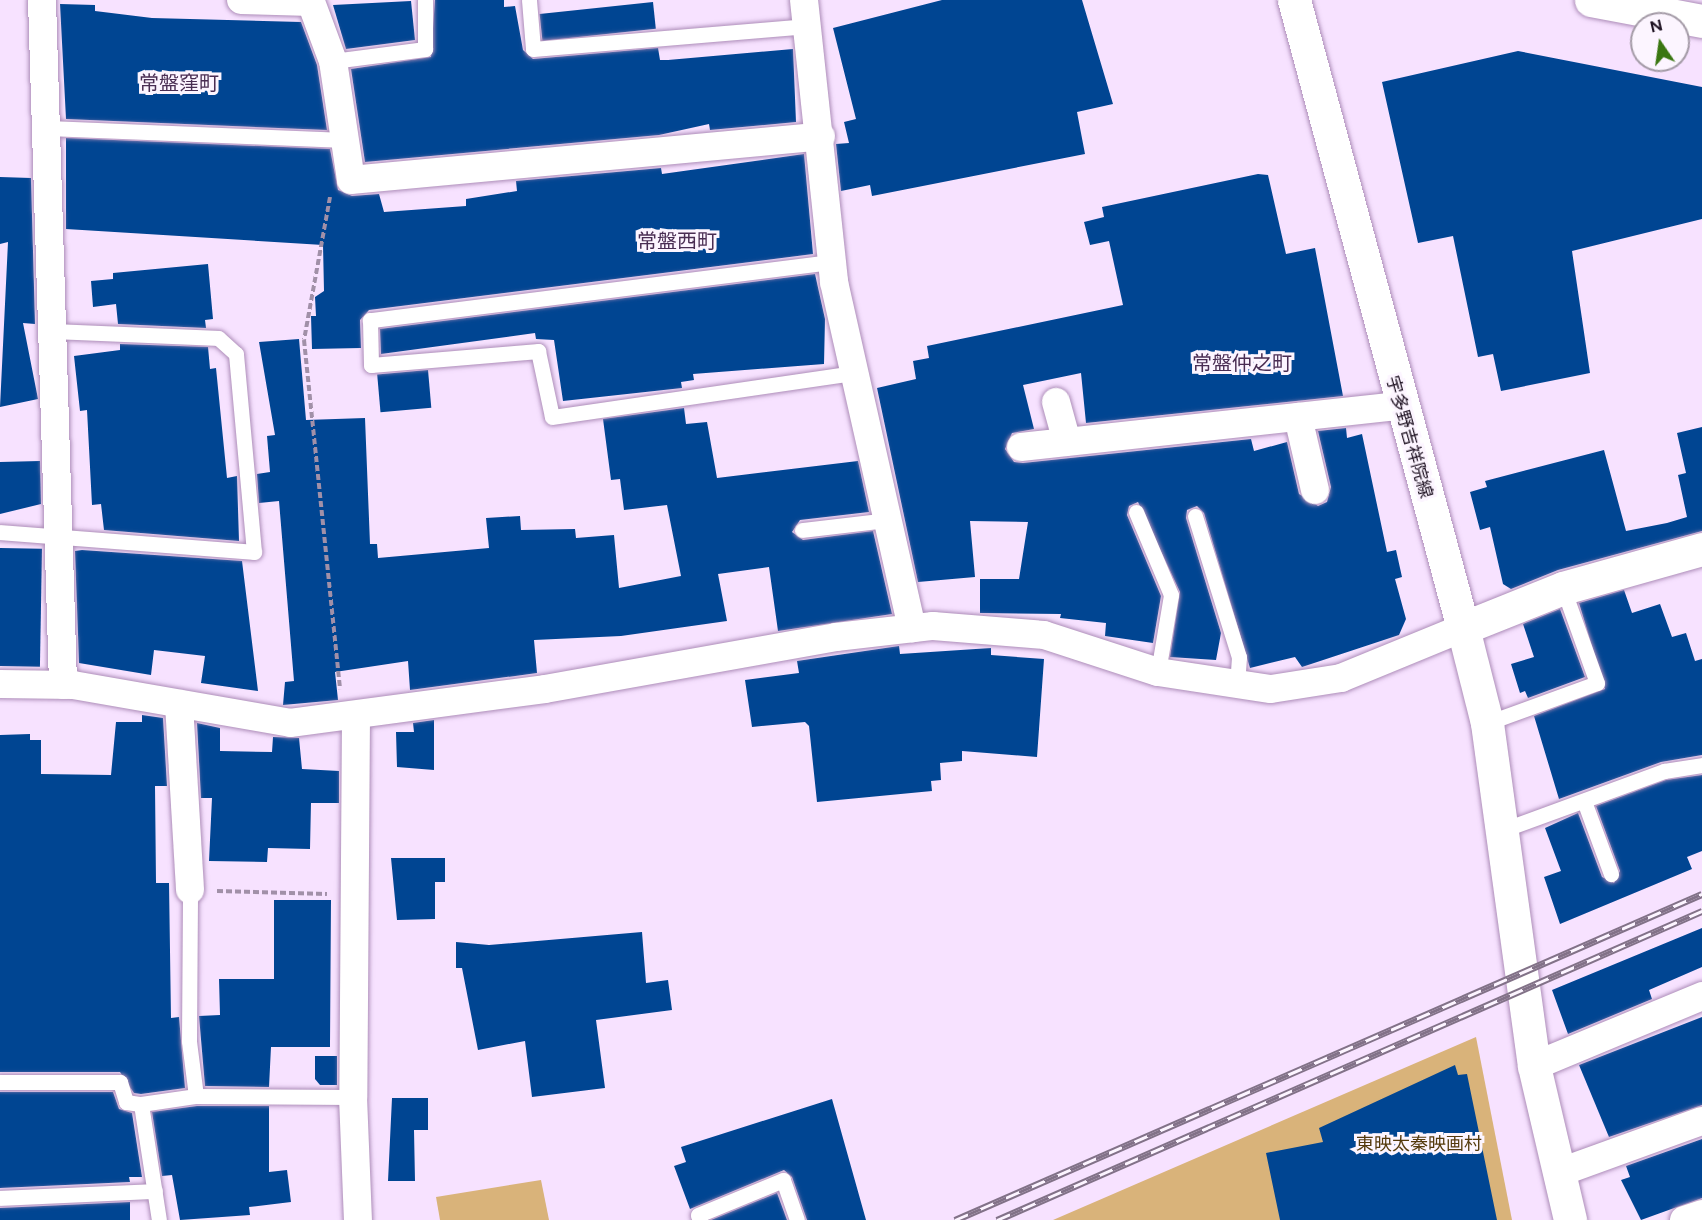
<!DOCTYPE html>
<html>
<head>
<meta charset="utf-8">
<style>
  body { margin:0 }
  #map { position:relative; width:1702px; height:1220px; overflow:hidden; background:#f7e2ff; font-family:Figtree,"Noto Sans JP",sans-serif }
  div>[style] { position:absolute }
  [style*='--x'] { left:calc(var(--x)*1px); top:calc(var(--y)*1px); width:calc(var(--w)*1px); rotate:calc(var(--a)*1deg) }
  .green>* { inset:0; background:#d9b37a }
  .building>* { inset:0; background:#004592; transform-origin:0 0 }
  .path>* { height:4px; margin-top:-2px; transform-origin:0; background:repeating-linear-gradient(90deg,#a190a8 0 6px,transparent 0 9px) }
  .roads { filter:drop-shadow(0 0 2px #ad8db9) drop-shadow(0 0 2px #ad8db9) }
  .service>* { height:15px; margin:-7.5px; padding:0 7.5px; transform-origin:7.5px; border-radius:7.5px; background:#fff }
  .minor>* { height:28px; margin:-14px; padding:0 14px; transform-origin:14px; border-radius:14px; background:#fff }
  .tertiary>* { height:33px; margin:-16.5px; padding:0 16.5px; transform-origin:16.5px; border-radius:16.5px; background:#fff }
  .primary>* { height:33px; margin:-16.5px; padding:0 16.5px; transform-origin:16.5px; border-radius:16.5px; background:#fff }
  .rail>* { height:7px; margin-top:-3.5px; transform-origin:0; background:repeating-linear-gradient(90deg,#fcf5ff 0 14px,#827288 0 28px); box-sizing:border-box; border-block:2px solid #827288 }
  span { translate:-50% -50%; white-space:nowrap; text-align:center; line-height:1.15; -webkit-text-stroke:6px #fcf5ff; paint-order:stroke }
  .street-label { font-size:18px; color:#201424 }
  .park-label { font-size:18px; color:#543a0d }
  .neighbourhood-label { font-size:20px; color:#492d53 }
  .north { position:absolute; left:1630px; top:12px; width:60px; height:60px; box-sizing:border-box; background:#fcf5ff; border:2px solid #a49ba7; border-radius:50%; rotate:347deg; font-size:16px; font-weight:700; line-height:24px; text-align:center; color:#201424 }
  .north::after { content:''; display:block; margin:auto; width:21px; height:27px; background:#3a7711; clip-path:polygon(50% 0,100% 100%,50% 72%,0 100%) }
</style>
</head>
<body>
<div id="map">
  <div class="green">
    <div style="clip-path:polygon(1476px 1037px,1512px 1220px,1053px 1220px)"></div>
    <div style="clip-path:polygon(541px 1180px,549px 1220px,440px 1220px,436px 1197px)"></div>
  </div>
  <div class="building">
    <div style="clip-path:polygon(435px 0,504px 0,504px 7px,515px 6px,523px 50px,533px 59px,658px 48px,660px 60px,668px 60px,793px 49px,796px 122px,710px 130px,709px 124px,659px 135px,365px 162px,351px 69px,431px 57px)"></div>
    <div style="clip-path:polygon(942px 0,1082px 0,1113px 104px,1077px 112px,1085px 154px,872px 196px,870px 185px,841px 191px,836px 144px,849px 143px,844px 122px,856px 119px,833px 28px)"></div>
    <div style="clip-path:polygon(411px 1px,415px 40px,346px 49px,333px 5px)"></div>
    <div style="left:653px;top:2px;width:27px;height:114px;rotate:84deg"></div>
    <div style="clip-path:polygon(60px 4px,95px 5px,95px 11px,152px 18px,301px 22px,317px 65px,327px 130px,66px 119px)"></div>
    <div style="clip-path:polygon(1518px 51px,1702px 87px,1702px 219px,1572px 251px,1590px 373px,1501px 391px,1493px 354px,1478px 357px,1453px 236px,1418px 243px,1382px 82px)"></div>
    <div style="clip-path:polygon(66px 138px,330px 149px,338px 190px,352px 196px,379px 194px,384px 212px,466px 206px,466px 199px,517px 191px,516px 181px,661px 168px,662px 174px,804px 154px,813px 254px,369px 310px,360px 320px,361px 348px,312px 349px,311px 316px,316px 316px,315px 297px,324px 291px,323px 245px,66px 229px)"></div>
    <div style="clip-path:polygon(1258px 174px,1268px 175px,1286px 254px,1315px 248px,1343px 396px,1086px 423px,1081px 373px,1023px 385px,1034px 429px,1012px 433px,1005px 449px,1014px 462px,1023px 463px,1251px 439px,1254px 451px,1287px 442px,1299px 494px,1318px 506px,1327px 502px,1331px 487px,1318px 431px,1346px 428px,1347px 438px,1362px 434px,1387px 552px,1396px 550px,1402px 577px,1395px 579px,1406px 619px,1399px 635px,1302px 667px,1295px 657px,1250px 668px,1204px 513px,1197px 506px,1187px 510px,1186px 518px,1221px 633px,1216px 660px,1170px 657px,1180px 592px,1138px 502px,1129px 506px,1127px 515px,1161px 596px,1153px 643px,1105px 636px,1106px 623px,1060px 618px,1061px 614px,980px 613px,980px 579px,1019px 579px,1028px 522px,970px 521px,975px 577px,918px 582px,877px 388px,916px 379px,913px 361px,929px 358px,927px 346px,1123px 305px,1109px 241px,1090px 245px,1084px 222px,1104px 217px,1102px 207px)"></div>
    <div style="clip-path:polygon(0 177px,31px 178px,35px 324px,23px 323px,38px 399px,0 407px,8px 242px,0 244px)"></div>
    <div style="clip-path:polygon(208px 264px,213px 319px,205px 320px,206px 328px,118px 324px,116px 304px,93px 307px,91px 281px,113px 279px,113px 273px)"></div>
    <div style="clip-path:polygon(815px 274px,825px 319px,824px 364px,693px 374px,694px 380px,681px 382px,682px 388px,563px 401px,554px 340px,536px 339px,535px 333px,381px 354px,380px 329px)"></div>
    <div style="clip-path:polygon(299px 339px,306px 420px,365px 418px,370px 544px,377px 544px,378px 558px,489px 548px,486px 518px,520px 516px,521px 530px,575px 529px,576px 538px,614px 535px,619px 588px,681px 576px,667px 505px,624px 510px,620px 479px,611px 480px,603px 419px,684px 408px,686px 424px,707px 422px,717px 478px,858px 461px,869px 512px,800px 520px,792px 532px,803px 540px,873px 531px,892px 614px,778px 631px,769px 567px,718px 574px,727px 621px,621px 636px,534px 640px,537px 673px,410px 690px,408px 661px,335px 672px,338px 700px,283px 705px,285px 682px,294px 681px,279px 501px,259px 503px,257px 474px,270px 472px,267px 436px,275px 435px,259px 342px)"></div>
    <div style="clip-path:polygon(120px 344px,208px 347px,210px 369px,216px 368px,227px 478px,237px 476px,239px 541px,104px 530px,101px 504px,92px 505px,87px 410px,80px 411px,74px 356px,120px 350px)"></div>
    <div style="left:428px;top:370px;width:38px;height:51px;rotate:85deg"></div>
    <div style="clip-path:polygon(1702px 427px,1702px 531px,1558px 570px,1511px 589px,1503px 584px,1490px 527px,1480px 530px,1470px 492px,1487px 487px,1485px 481px,1604px 450px,1626px 531px,1667px 523px,1687px 517px,1678px 475px,1686px 473px,1677px 433px)"></div>
    <div style="clip-path:polygon(40px 461px,41px 504px,0 514px,0 462px)"></div>
    <div style="left:0;top:548px;width:42px;height:118px;rotate:1deg"></div>
    <div style="clip-path:polygon(82px 550px,242px 561px,258px 691px,201px 683px,205px 656px,154px 650px,151px 675px,79px 663px,75px 551px)"></div>
    <div style="clip-path:polygon(1624px 590px,1632px 613px,1660px 604px,1672px 637px,1686px 633px,1695px 661px,1702px 659px,1702px 755px,1661px 762px,1559px 799px,1534px 716px,1605px 689px,1579px 603px)"></div>
    <div style="clip-path:polygon(1560px 609px,1585px 677px,1528px 698px,1525px 691px,1520px 693px,1511px 664px,1534px 657px,1523px 624px)"></div>
    <div style="clip-path:polygon(899px 646px,900px 654px,991px 648px,991px 655px,1044px 659px,1037px 757px,962px 751px,962px 761px,940px 763px,941px 780px,931px 781px,932px 791px,817px 802px,809px 726px,805px 722px,752px 727px,745px 680px,799px 673px,797px 661px)"></div>
    <div style="clip-path:polygon(142px 715px,163px 718px,167px 786px,155px 786px,156px 883px,169px 883px,171px 1018px,179px 1017px,185px 1088px,141px 1094px,134px 1093px,120px 1072px,0 1072px,0 735px,30px 734px,30px 740px,41px 740px,41px 774px,111px 775px,116px 722px,142px 722px)"></div>
    <div style="clip-path:polygon(434px 720px,434px 770px,397px 767px,396px 732px,414px 732px,413px 723px)"></div>
    <div style="clip-path:polygon(197px 723px,220px 728px,220px 751px,272px 752px,273px 737px,299px 738px,302px 769px,339px 771px,339px 803px,311px 803px,310px 849px,268px 848px,267px 862px,209px 861px,212px 798px,201px 798px)"></div>
    <div style="clip-path:polygon(1702px 775px,1702px 851px,1687px 857px,1692px 869px,1560px 924px,1544px 877px,1561px 871px,1545px 828px,1578px 813px,1602px 877px,1614px 883px,1620px 871px,1596px 806px,1666px 780px)"></div>
    <div style="clip-path:polygon(391px 858px,445px 858px,445px 882px,435px 882px,435px 919px,397px 920px)"></div>
    <div style="clip-path:polygon(274px 900px,331px 900px,330px 1047px,271px 1047px,269px 1087px,205px 1086px,199px 1016px,220px 1015px,219px 979px,274px 979px)"></div>
    <div style="clip-path:polygon(1702px 928px,1702px 967px,1649px 990px,1652px 999px,1568px 1034px,1552px 990px)"></div>
    <div style="clip-path:polygon(642px 932px,646px 983px,668px 980px,672px 1010px,596px 1020px,605px 1088px,532px 1097px,525px 1041px,478px 1050px,462px 968px,456px 968px,456px 942px,489px 945px)"></div>
    <div style="clip-path:polygon(1702px 1017px,1702px 1105px,1609px 1137px,1579px 1065px)"></div>
    <div style="clip-path:polygon(315px 1056px,337px 1056px,337px 1085px,320px 1085px,315px 1079px)"></div>
    <div style="clip-path:polygon(1455px 1065px,1458px 1075px,1467px 1074px,1497px 1220px,1280px 1220px,1266px 1153px,1323px 1142px,1319px 1128px)"></div>
    <div style="clip-path:polygon(0 1092px,113px 1092px,119px 1109px,132px 1113px,142px 1177px,129px 1177px,130px 1182px,0 1188px)"></div>
    <div style="clip-path:polygon(392px 1098px,428px 1098px,428px 1130px,414px 1130px,415px 1181px,388px 1181px)"></div>
    <div style="clip-path:polygon(832px 1099px,866px 1220px,807px 1220px,792px 1177px,784px 1170px,690px 1209px,674px 1166px,686px 1162px,681px 1147px)"></div>
    <div style="clip-path:polygon(197px 1106px,269px 1106px,269px 1172px,287px 1170px,291px 1202px,249px 1207px,250px 1215px,180px 1220px,172px 1175px,162px 1176px,152px 1112px)"></div>
    <div style="clip-path:polygon(1702px 1139px,1702px 1198px,1641px 1220px,1621px 1180px,1630px 1177px,1626px 1166px)"></div>
    <div style="clip-path:polygon(777px 1193px,787px 1220px,711px 1220px)"></div>
    <div style="clip-path:polygon(130px 1202px,130px 1220px,0 1220px,0 1208px)"></div>
  </div>
  <div class="path">
    <div style="--x:330;--y:197;--w:145;--a:100.3"></div>
    <div style="--x:304;--y:340;--w:351;--a:84.1"></div>
    <div style="--x:217;--y:891;--w:110;--a:1.6"></div>
  </div>
  <div class="roads">
    <div class="service">
      <div style="--x:529;--y:0;--w:49;--a:85.3"></div>
      <div style="--x:533;--y:49;--w:276;--a:-4.8"></div>
      <div style="--x:333;--y:61;--w:93;--a:-7.4"></div>
      <div style="--x:425;--y:49;--w:49;--a:-90"></div>
      <div style="--x:49;--y:128;--w:295;--a:2.3"></div>
      <div style="--x:831;--y:262;--w:465;--a:172.8"></div>
      <div style="--x:370;--y:320;--w:45;--a:88.7"></div>
      <div style="--x:371;--y:365;--w:168;--a:-4.8"></div>
      <div style="--x:538;--y:351;--w:67;--a:78"></div>
      <div style="--x:552;--y:417;--w:305;--a:-8.3"></div>
      <div style="--x:1136;--y:512;--w:90;--a:67.1"></div>
      <div style="--x:1171;--y:595;--w:78;--a:99.6"></div>
      <div style="--x:1195;--y:516;--w:148;--a:72.7"></div>
      <div style="--x:1239;--y:657;--w:30;--a:94"></div>
      <div style="--x:802;--y:530;--w:86;--a:-6.7"></div>
      <div style="--x:0;--y:532;--w:255;--a:4.5"></div>
      <div style="--x:254;--y:552;--w:199;--a:-95.2"></div>
      <div style="--x:236;--y:354;--w:24;--a:-138"></div>
      <div style="--x:218;--y:338;--w:164;--a:-177.6"></div>
      <div style="--x:1487;--y:723;--w:117;--a:-20"></div>
      <div style="--x:1597;--y:683;--w:101;--a:-109.7"></div>
      <div style="--x:1584;--y:801;--w:78;--a:69.7"></div>
      <div style="--x:1500;--y:831;--w:175;--a:-20.1"></div>
      <div style="--x:1664;--y:771;--w:38;--a:-9"></div>
      <div style="--x:0;--y:1082;--w:120;--a:0"></div>
      <div style="--x:120;--y:1082;--w:21;--a:73"></div>
      <div style="--x:126;--y:1102;--w:15;--a:8"></div>
      <div style="--x:141;--y:1104;--w:117;--a:81.2"></div>
      <div style="--x:196;--y:1096;--w:157;--a:0.4"></div>
      <div style="--x:141;--y:1104;--w:56;--a:-8.3"></div>
      <div style="--x:196;--y:1096;--w:55;--a:-97.3"></div>
      <div style="--x:189;--y:1041;--w:151;--a:-89.6"></div>
      <div style="--x:0;--y:1198;--w:155;--a:-2.6"></div>
      <div style="--x:700;--y:1220;--w:5;--a:-112"></div>
      <div style="--x:698;--y:1215;--w:92;--a:-22.4"></div>
      <div style="--x:783;--y:1180;--w:42;--a:70.7"></div>
    </div>
    <div class="minor">
      <div style="--x:42;--y:0;--w:685;--a:88.24"></div>
      <div style="--x:241;--y:0;--w:70;--a:1.6"></div>
      <div style="--x:311;--y:2;--w:63;--a:69.6"></div>
      <div style="--x:333;--y:61;--w:120;--a:81.4"></div>
      <div style="--x:351;--y:180;--w:472;--a:-5.3"></div>
      <div style="--x:804;--y:0;--w:284;--a:83.9"></div>
      <div style="--x:834;--y:282;--w:355;--a:77.3"></div>
      <div style="--x:1056;--y:402;--w:41;--a:74.6"></div>
      <div style="--x:1298;--y:417;--w:75;--a:76.9"></div>
      <div style="--x:1021;--y:447;--w:380;--a:-6.2"></div>
      <div style="--x:0;--y:684;--w:73;--a:0.8"></div>
      <div style="--x:73;--y:685;--w:220;--a:9.9"></div>
      <div style="--x:290;--y:723;--w:257;--a:-7.6"></div>
      <div style="--x:545;--y:689;--w:296;--a:-10.1"></div>
      <div style="--x:836;--y:637;--w:98;--a:-6.5"></div>
      <div style="--x:933;--y:626;--w:111;--a:4.6"></div>
      <div style="--x:1044;--y:635;--w:120;--a:18"></div>
      <div style="--x:1158;--y:672;--w:114;--a:8.6"></div>
      <div style="--x:1271;--y:689;--w:71;--a:-8.9"></div>
      <div style="--x:1341;--y:678;--w:132;--a:-22.3"></div>
      <div style="--x:179;--y:704;--w:186;--a:86.6"></div>
      <div style="--x:356;--y:715;--w:382;--a:90.4"></div>
      <div style="--x:353;--y:1097;--w:123;--a:87.7"></div>
      <div style="--x:1534;--y:1066;--w:182;--a:-22.6"></div>
      <div style="--x:1558;--y:1173;--w:153;--a:-19.9"></div>
      <div style="--x:1684;--y:1220;--w:19;--a:-18"></div>
    </div>
    <div class="tertiary">
      <div style="--x:1463;--y:628;--w:98;--a:75.8"></div>
      <div style="--x:1487;--y:723;--w:346;--a:82.2"></div>
      <div style="--x:1534;--y:1066;--w:158;--a:76.8"></div>
    </div>
    <div class="primary">
      <div style="--x:1294;--y:0;--w:650;--a:74.94"></div>
      <div style="--x:1463;--y:628;--w:108;--a:-21.8"></div>
      <div style="--x:1563;--y:588;--w:144;--a:-15.7"></div>
      <div style="--x:1591;--y:0;--w:113;--a:10.7"></div>
    </div>
  </div>
  <div class="rail">
    <div style="--x:955;--y:1220;--w:815;--a:-23.58"></div>
    <div style="--x:997;--y:1220;--w:770;--a:-23.67"></div>
  </div>
  <div class="street-label">
    <span style="left:1409px;top:437px;rotate:74deg">宇多野吉祥院線</span>
  </div>
  <div class="park-label">
    <span style="left:1419px;top:1144px">東映太秦映画村</span>
  </div>
  <div class="neighbourhood-label">
    <span style="left:179px;top:83px">常盤窪町</span>
    <span style="left:677px;top:241px">常盤西町</span>
    <span style="left:1242px;top:363px">常盤仲之町</span>
  </div>
  <div class="north">N</div>
</div>
</body>
</html>
